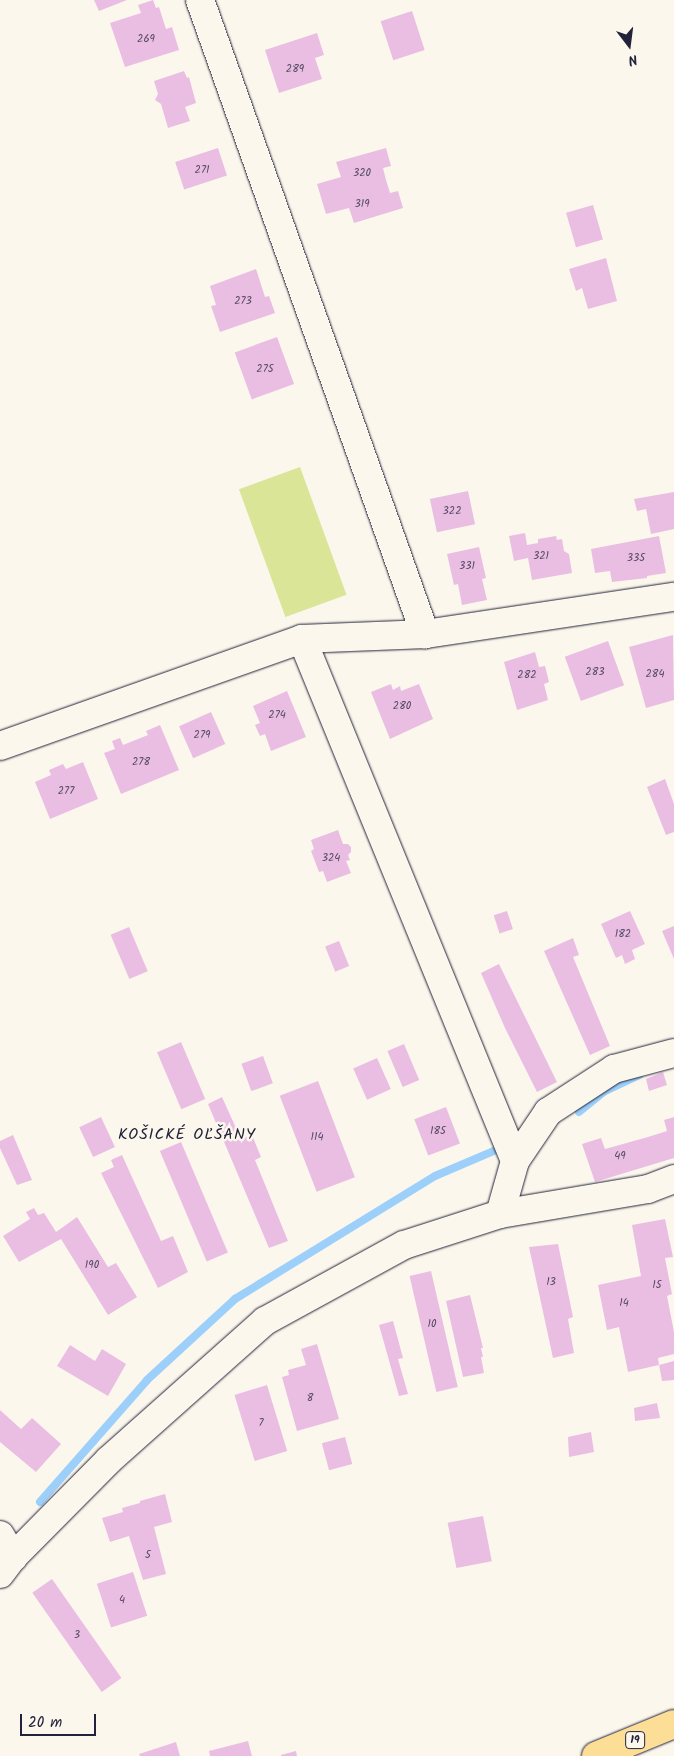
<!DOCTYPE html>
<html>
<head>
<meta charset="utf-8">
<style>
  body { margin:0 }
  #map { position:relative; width:674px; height:1756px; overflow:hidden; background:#fbf7ec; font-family:Kalam,sans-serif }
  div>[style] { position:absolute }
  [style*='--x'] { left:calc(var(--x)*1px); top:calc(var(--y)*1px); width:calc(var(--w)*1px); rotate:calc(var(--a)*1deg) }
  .green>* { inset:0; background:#dae598; transform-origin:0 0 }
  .stream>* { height:8px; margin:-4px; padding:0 4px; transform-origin:4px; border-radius:4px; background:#9cd0fa }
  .building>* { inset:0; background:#eabee3; transform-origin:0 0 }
  .roads { filter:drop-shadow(0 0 1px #22223b) drop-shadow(0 0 1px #22223b) }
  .street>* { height:28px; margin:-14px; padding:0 14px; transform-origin:14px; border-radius:14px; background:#fbf7ec }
  .primary>* { height:28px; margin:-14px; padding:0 14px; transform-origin:14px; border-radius:14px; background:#fdde96 }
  span { translate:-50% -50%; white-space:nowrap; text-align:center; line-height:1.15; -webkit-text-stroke:5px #fbf7ec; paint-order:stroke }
  .number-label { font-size:11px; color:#544965 }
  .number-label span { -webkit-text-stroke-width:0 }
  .shield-label span { padding:1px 4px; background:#fbf7ec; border:1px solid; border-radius:4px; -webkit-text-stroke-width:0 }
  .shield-label { font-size:12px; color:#22223b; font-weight:700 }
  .quarter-label { font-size:16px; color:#22223b; letter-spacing:1px }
  .north { position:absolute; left:604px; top:20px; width:50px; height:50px; -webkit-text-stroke:4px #fbf7ec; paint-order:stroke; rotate:165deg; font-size:14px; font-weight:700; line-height:20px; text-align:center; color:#22223b }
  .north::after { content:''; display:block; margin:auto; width:18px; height:22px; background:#22223b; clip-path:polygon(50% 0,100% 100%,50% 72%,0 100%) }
  .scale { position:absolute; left:20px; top:1714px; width:76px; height:22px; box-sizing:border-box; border:2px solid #22223b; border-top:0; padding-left:6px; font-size:15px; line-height:18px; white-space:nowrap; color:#22223b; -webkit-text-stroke:4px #fbf7ec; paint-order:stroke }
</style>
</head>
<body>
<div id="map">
  <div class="green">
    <div style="left:300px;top:467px;width:136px;height:65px;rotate:70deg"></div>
  </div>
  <div class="stream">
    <div style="--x:579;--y:1112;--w:33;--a:-39"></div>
    <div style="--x:605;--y:1091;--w:38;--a:-25"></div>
    <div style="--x:40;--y:1502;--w:162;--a:-48.7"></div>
    <div style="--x:147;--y:1380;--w:120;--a:-42.6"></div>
    <div style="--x:235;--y:1299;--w:235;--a:-31.6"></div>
    <div style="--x:435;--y:1176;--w:66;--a:-23.1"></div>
  </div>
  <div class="building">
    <div style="clip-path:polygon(94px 0,127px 0,99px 11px)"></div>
    <div style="clip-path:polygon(153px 0,156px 8px,159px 7px,166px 29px,172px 27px,179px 50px,125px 67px,110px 23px,141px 13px,138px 5px)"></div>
    <div style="left:412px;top:11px;width:41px;height:33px;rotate:72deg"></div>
    <div style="clip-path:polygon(317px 33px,324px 55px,315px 58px,322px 79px,279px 93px,265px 50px)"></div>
    <div style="clip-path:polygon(184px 71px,187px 78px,189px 77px,196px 103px,185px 107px,190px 121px,168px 128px,161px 104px,155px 100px,158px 94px,154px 81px)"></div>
    <div style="left:218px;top:148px;width:29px;height:45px;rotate:72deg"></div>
    <div style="clip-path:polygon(386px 148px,391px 166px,383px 168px,386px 180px,390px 193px,398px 191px,403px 208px,354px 223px,349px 208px,326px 214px,317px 184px,341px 177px,336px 162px)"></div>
    <div style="left:593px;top:205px;width:36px;height:28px;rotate:74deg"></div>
    <div style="clip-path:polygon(606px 258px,617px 301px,588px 309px,582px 288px,576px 291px,569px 269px)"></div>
    <div style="clip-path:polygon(256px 269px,265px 297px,269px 296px,275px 313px,220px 332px,211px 306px,216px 305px,210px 286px)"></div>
    <div style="left:277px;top:337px;width:50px;height:45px;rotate:70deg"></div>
    <div style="left:468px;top:491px;width:34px;height:39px;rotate:78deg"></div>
    <div style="clip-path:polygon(674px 492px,674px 529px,651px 534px,646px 509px,637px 511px,634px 499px)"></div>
    <div style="clip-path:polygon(525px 533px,527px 545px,538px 543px,538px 539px,556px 536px,557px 540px,562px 539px,564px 551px,569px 554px,572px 573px,532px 580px,528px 558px,514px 561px,509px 536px)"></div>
    <div style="clip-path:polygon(659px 536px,666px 573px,647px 576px,647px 578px,612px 582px,610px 571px,595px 573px,591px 549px)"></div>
    <div style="clip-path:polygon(479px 547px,486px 578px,482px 579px,487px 600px,462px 605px,458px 584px,454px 585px,447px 554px)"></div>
    <div style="clip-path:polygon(673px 635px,674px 700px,646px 708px,629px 647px)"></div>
    <div style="left:608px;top:641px;width:47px;height:46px;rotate:70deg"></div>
    <div style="clip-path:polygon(535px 652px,539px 667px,545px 666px,549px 682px,544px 684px,548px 700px,517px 710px,504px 662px)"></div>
    <div style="clip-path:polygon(391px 684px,393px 690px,400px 686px,401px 691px,419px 684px,433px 719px,390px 739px,371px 692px)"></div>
    <div style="clip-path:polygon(287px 691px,306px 737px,271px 751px,265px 734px,260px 736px,255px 725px,260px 723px,253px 706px)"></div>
    <div style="left:211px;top:712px;width:35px;height:35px;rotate:66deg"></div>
    <div style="clip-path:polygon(160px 725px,179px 770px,121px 794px,104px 753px,115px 749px,112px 741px,120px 738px,123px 745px,148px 735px,146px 731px)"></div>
    <div style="clip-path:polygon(83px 762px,98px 799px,50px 819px,35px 782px,51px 775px,49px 770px,63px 764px,66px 769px)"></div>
    <div style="clip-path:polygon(665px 779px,674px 804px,674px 832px,666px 835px,647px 787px)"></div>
    <div style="clip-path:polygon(338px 830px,343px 844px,348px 844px,351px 847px,351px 852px,348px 855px,350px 860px,346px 861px,351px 873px,327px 882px,323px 871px,319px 872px,311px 851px,314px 849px,311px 840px)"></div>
    <div style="left:507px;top:911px;width:19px;height:14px;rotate:72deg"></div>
    <div style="clip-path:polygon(630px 911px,645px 944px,632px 950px,635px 959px,625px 964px,622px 955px,616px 958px,601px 924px)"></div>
    <div style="clip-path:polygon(674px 926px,674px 959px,662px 931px)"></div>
    <div style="left:129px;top:927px;width:48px;height:20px;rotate:67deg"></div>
    <div style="clip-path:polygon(573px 938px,579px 955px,573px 957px,610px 1046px,590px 1055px,544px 951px)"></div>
    <div style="left:339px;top:941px;width:27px;height:15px;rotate:68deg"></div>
    <div style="clip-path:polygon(499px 964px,557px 1082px,537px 1092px,505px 1028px,481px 973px)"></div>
    <div style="left:181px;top:1042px;width:62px;height:26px;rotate:67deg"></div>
    <div style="left:404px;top:1044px;width:39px;height:18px;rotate:67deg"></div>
    <div style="left:263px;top:1056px;width:29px;height:23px;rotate:70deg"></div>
    <div style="left:377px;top:1058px;width:34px;height:26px;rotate:66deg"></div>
    <div style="clip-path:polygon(663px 1072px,667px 1085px,649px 1091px,646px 1079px)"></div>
    <div style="left:318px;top:1081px;width:103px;height:41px;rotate:69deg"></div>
    <div style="clip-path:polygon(222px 1097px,241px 1139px,252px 1135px,261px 1157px,255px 1160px,288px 1241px,269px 1248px,208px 1104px)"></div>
    <div style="left:446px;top:1107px;width:39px;height:34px;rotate:69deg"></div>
    <div style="left:101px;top:1117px;width:33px;height:24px;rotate:65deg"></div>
    <div style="clip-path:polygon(674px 1117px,674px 1158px,595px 1182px,582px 1144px,601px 1138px,605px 1149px,648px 1137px,667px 1131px,664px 1120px)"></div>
    <div style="clip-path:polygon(13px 1135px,32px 1180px,17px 1185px,0 1148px,0 1141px)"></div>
    <div style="left:181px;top:1142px;width:120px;height:23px;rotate:67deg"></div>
    <div style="clip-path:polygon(122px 1155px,161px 1241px,173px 1236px,188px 1272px,158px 1288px,101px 1173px,114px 1167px,111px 1160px)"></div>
    <div style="clip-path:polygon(34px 1208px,38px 1215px,44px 1213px,56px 1232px,77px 1217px,108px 1267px,116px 1263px,137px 1297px,108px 1315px,61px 1239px,19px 1262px,3px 1236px,30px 1219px,26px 1212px)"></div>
    <div style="clip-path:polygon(665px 1219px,673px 1257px,665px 1258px,672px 1294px,667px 1296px,674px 1332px,674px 1354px,658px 1358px,659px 1365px,674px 1361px,674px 1380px,662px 1381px,659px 1365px,628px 1372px,619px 1327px,607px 1330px,598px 1285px,641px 1276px,632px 1225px)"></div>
    <div style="clip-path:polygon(558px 1244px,573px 1317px,568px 1319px,574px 1353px,553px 1358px,529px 1247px)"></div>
    <div style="left:431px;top:1271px;width:119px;height:22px;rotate:77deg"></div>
    <div style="clip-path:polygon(470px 1295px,483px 1348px,481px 1348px,483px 1357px,481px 1357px,484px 1373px,463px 1377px,446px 1301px)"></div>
    <div style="clip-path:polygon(393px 1321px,403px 1358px,398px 1359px,408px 1394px,399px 1396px,379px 1325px)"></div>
    <div style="clip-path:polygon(317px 1344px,339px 1419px,297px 1431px,282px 1377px,289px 1375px,288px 1370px,306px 1365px,301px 1349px)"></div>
    <div style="clip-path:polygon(70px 1345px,95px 1361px,102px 1349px,126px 1364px,108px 1396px,57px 1366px)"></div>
    <div style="left:267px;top:1385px;width:69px;height:34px;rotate:73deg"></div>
    <div style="clip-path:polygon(657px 1403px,660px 1418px,635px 1421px,634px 1408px)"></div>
    <div style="clip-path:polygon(0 1410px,21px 1429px,32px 1418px,61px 1444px,36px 1472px,0 1442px)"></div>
    <div style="clip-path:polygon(591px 1432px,594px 1452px,569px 1457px,568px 1437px)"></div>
    <div style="left:345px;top:1437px;width:28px;height:24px;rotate:75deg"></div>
    <div style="clip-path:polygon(165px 1494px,172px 1522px,154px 1527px,166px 1574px,143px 1580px,129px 1536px,110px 1542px,102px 1518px,123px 1512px,122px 1508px,140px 1503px,140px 1501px)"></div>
    <div style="left:483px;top:1516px;width:46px;height:36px;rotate:79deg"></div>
    <div style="left:133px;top:1572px;width:46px;height:38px;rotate:72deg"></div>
    <div style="left:52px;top:1579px;width:121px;height:24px;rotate:55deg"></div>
    <div style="clip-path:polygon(248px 1741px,252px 1756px,210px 1756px,209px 1751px)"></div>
    <div style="clip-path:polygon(176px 1742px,180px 1756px,140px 1756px,139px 1754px)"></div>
    <div style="clip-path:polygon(296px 1751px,297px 1756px,281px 1756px,281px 1755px)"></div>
  </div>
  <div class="roads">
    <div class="street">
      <div style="--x:200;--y:0;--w:673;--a:70.46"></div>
      <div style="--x:425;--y:634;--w:252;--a:-8.5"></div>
      <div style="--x:302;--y:639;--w:564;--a:67.8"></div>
      <div style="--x:0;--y:746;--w:320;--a:-19.5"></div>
      <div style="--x:302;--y:639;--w:123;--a:-2.3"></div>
      <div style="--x:500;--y:1214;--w:55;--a:-74.2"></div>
      <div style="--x:515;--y:1161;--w:59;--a:-56"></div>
      <div style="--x:548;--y:1112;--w:79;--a:-33.1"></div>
      <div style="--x:614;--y:1069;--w:62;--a:-14.9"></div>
      <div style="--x:0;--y:1535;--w:26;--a:59"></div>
      <div style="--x:0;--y:1574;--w:21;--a:-53"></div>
      <div style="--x:13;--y:1557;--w:136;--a:-45.3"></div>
      <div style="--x:109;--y:1460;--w:209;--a:-41.7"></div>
      <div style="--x:265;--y:1321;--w:158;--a:-28.7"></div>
      <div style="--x:404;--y:1245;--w:101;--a:-17.9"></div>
      <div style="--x:500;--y:1214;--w:150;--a:-9.6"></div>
      <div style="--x:648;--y:1189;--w:28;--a:-21"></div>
    </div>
    <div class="primary">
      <div style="--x:596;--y:1756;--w:84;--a:-22.3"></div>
    </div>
  </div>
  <div class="number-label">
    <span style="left:146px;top:39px">269</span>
    <span style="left:295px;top:69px">289</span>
    <span style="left:202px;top:170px">271</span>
    <span style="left:362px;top:173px">320</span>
    <span style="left:362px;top:204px">319</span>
    <span style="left:243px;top:301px">273</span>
    <span style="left:265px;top:369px">275</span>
    <span style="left:452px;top:511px">322</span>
    <span style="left:541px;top:556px">321</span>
    <span style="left:636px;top:558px">335</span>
    <span style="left:467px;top:566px">331</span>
    <span style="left:595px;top:672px">283</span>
    <span style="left:655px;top:674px">284</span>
    <span style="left:527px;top:675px">282</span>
    <span style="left:402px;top:706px">280</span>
    <span style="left:277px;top:715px">274</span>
    <span style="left:202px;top:735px">279</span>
    <span style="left:141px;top:762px">278</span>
    <span style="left:66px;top:791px">277</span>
    <span style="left:331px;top:858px">324</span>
    <span style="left:623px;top:934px">182</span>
    <span style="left:438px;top:1131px">185</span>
    <span style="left:317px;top:1137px">114</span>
    <span style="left:620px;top:1156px">49</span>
    <span style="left:92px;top:1265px">190</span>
    <span style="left:551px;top:1282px">13</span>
    <span style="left:657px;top:1285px">15</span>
    <span style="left:624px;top:1303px">14</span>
    <span style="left:432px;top:1324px">10</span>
    <span style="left:310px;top:1398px">8</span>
    <span style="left:261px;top:1423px">7</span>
    <span style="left:148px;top:1555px">5</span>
    <span style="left:122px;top:1600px">4</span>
    <span style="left:77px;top:1635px">3</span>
  </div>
  <div class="shield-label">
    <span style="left:635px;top:1740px">19</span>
  </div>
  <div class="quarter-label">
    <span style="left:187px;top:1135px">KOŠICKÉ OĽŠANY</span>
  </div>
  <div class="north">N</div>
  <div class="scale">20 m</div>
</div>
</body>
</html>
